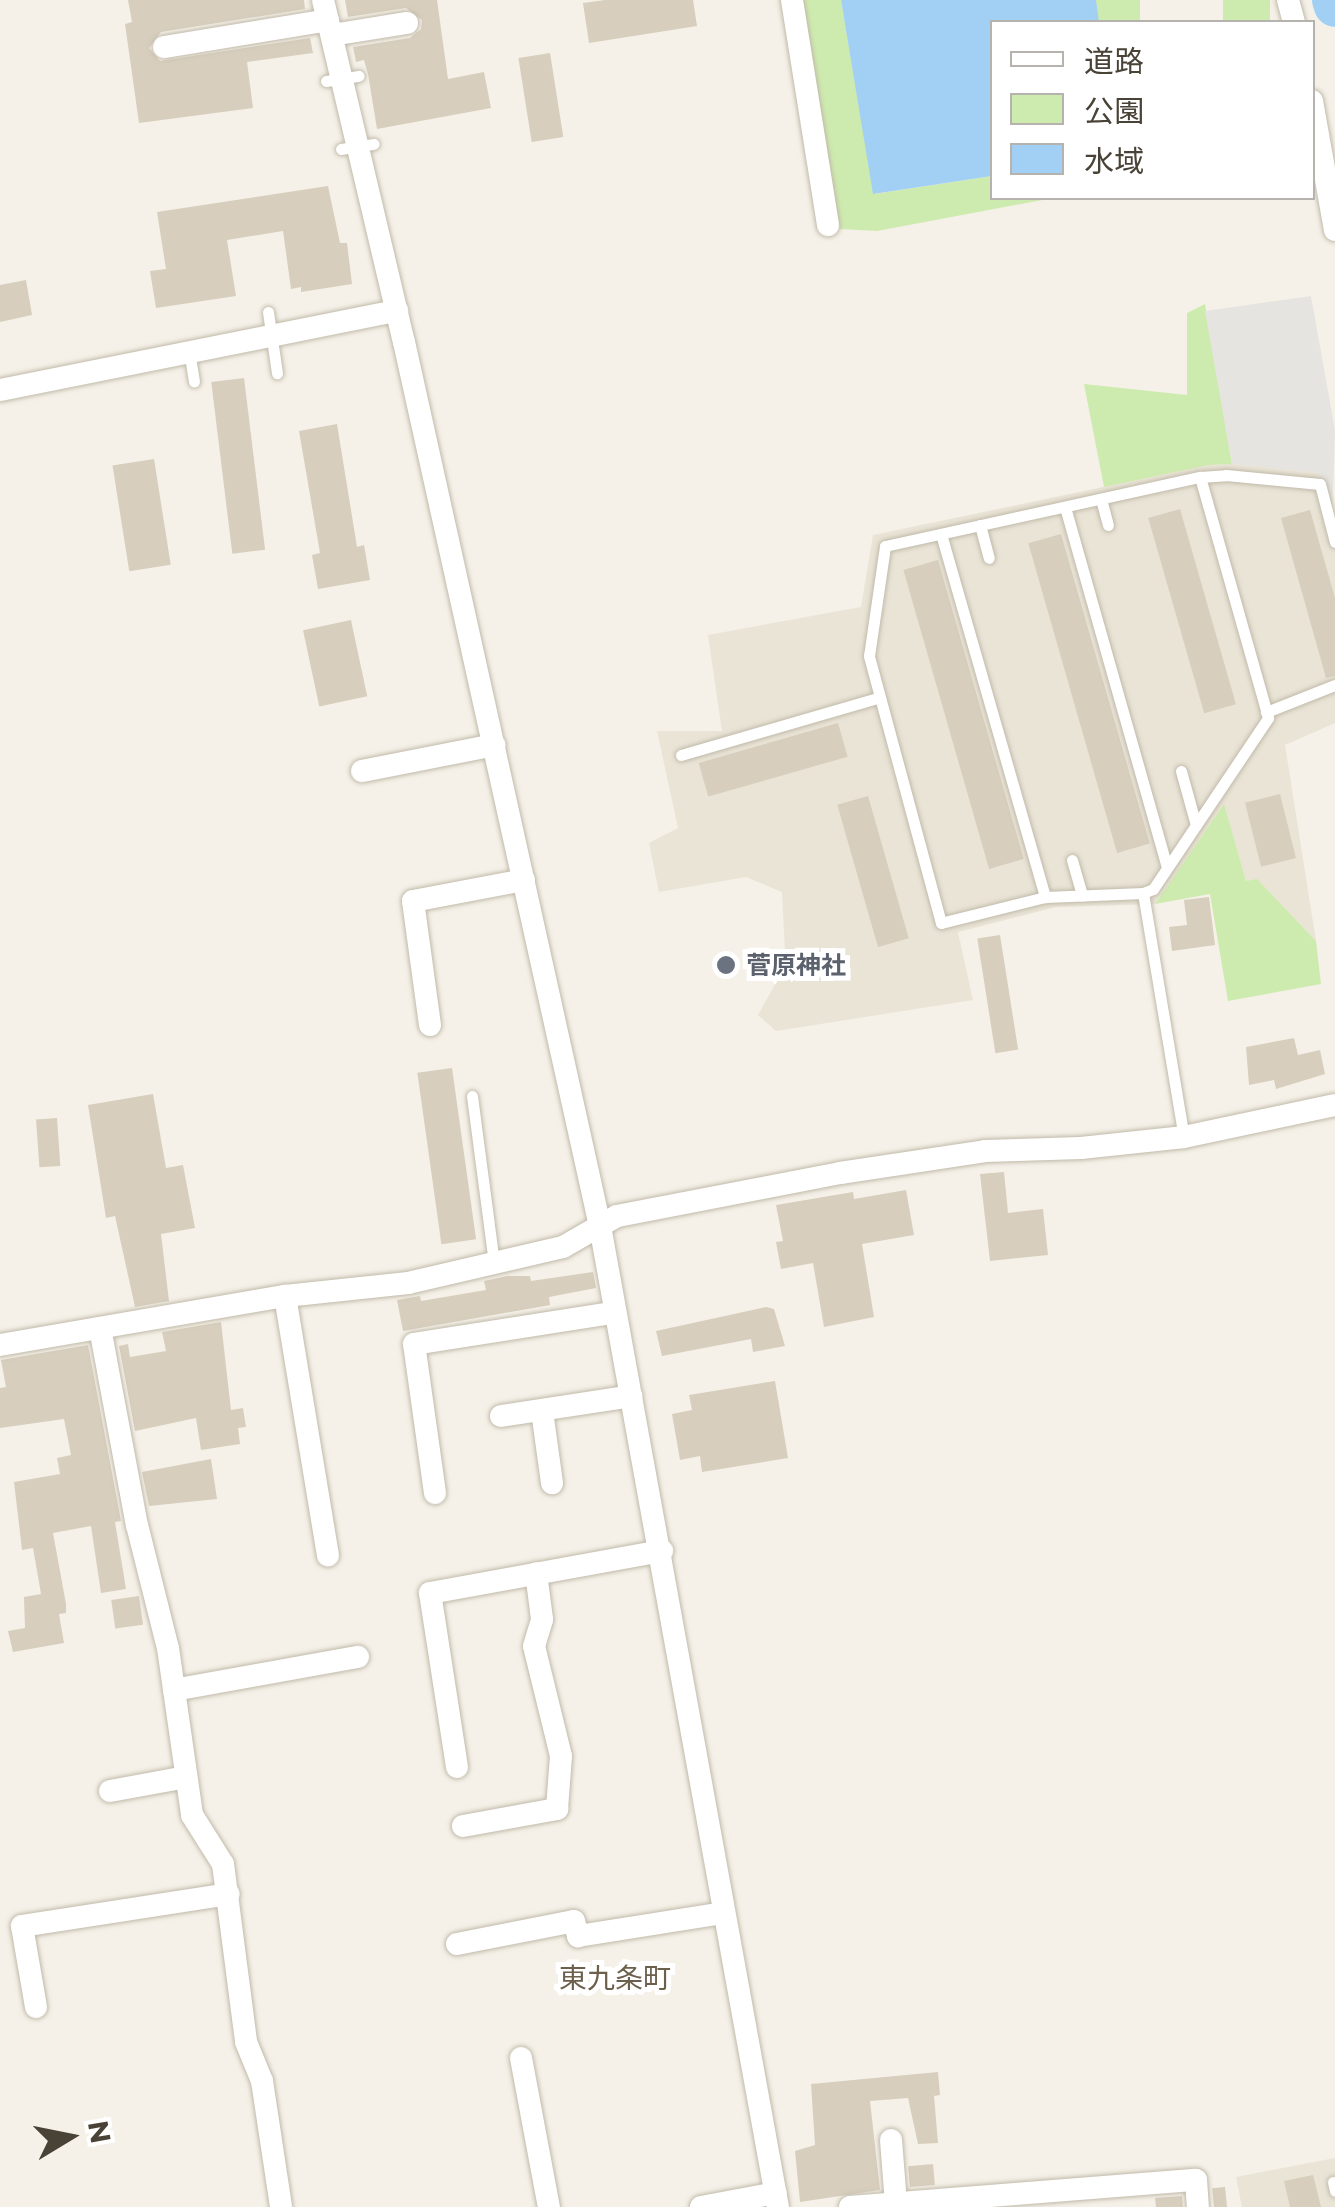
<!DOCTYPE html>
<html>
<head>
<meta charset="utf-8">
<style>
  body { margin:0 }
  #map { position:relative; width:1335px; height:2207px; overflow:hidden; background:#f5f1e8; font-family:Montserrat,"Noto Sans JP",sans-serif }
  div>[style] { position:absolute }
  [style*='--x'] { left:calc(var(--x)*1px); top:calc(var(--y)*1px); width:calc(var(--w)*1px); rotate:calc(var(--a)*1deg) }
  .residential>* { inset:0; background:#e9e4d6 }
  .green>* { inset:0; background:#ceebaf; transform-origin:0 0 }
  .parking>* { inset:0; background:#e6e4e0 }
  .water>* { inset:0; background:#a2d0f4 }
  .river>* { height:42px; margin:-21px; padding:0 21px; transform-origin:21px; border-radius:21px; background:#a2d0f4 }
  .building>* { inset:0; background:#d7cebd; transform-origin:0 0 }
  .roads { filter:drop-shadow(0 0 2px #c1baaa) drop-shadow(0 0 2px #c1baaa) }
  .service>* { height:11px; margin:-5.5px; padding:0 5.5px; transform-origin:5.5px; border-radius:5.5px; background:#fff }
  .minor>* { height:22px; margin:-11px; padding:0 11px; transform-origin:11px; border-radius:11px; background:#fff }
  .dots>* { width:28px; height:28px; translate:-50% -50%; box-sizing:border-box; border:5px solid #fff; border-radius:50% }
  span { translate:-50% -50%; white-space:nowrap; text-align:center; line-height:1.15; -webkit-text-stroke:10px #fff; paint-order:stroke }
  .worship-label { font-size:25px; color:#5b616d; font-weight:700 }
  .left { translate:0 -50%; text-align:left }
  .neighbourhood-label { font-size:28px; color:#6c604d }
  .legend { position:absolute; left:990px; top:20px; width:325px; height:180px; box-sizing:border-box; background:#fff; border:2px solid #b6b3af; margin:0; padding:12px 18px; list-style:none; font-size:30px; color:#494236 }
  .legend li { display:flex; align-items:center; gap:20px; height:50px }
  .legend b { width:50px; border:2px solid #b6b3af }
  .north { position:absolute; left:20px; top:2087px; width:100px; height:100px; -webkit-text-stroke:8px #fff; paint-order:stroke; rotate:80deg; font-size:28px; font-weight:700; line-height:40px; text-align:center; color:#494236 }
  .north::after { content:''; display:block; margin:auto; width:35px; height:45px; background:#494236; clip-path:polygon(50% 0,100% 100%,50% 72%,0 100%) }
</style>
</head>
<body>
<div id="map">
  <div class="residential">
    <div style="clip-path:polygon(1232px 464px,1320px 473px,1335px 530px,1335px 723px,1285px 745px,1316px 941px,1257px 880px,1246px 881px,1223px 805px,1155px 904px,1056px 907px,958px 932px,973px 1000px,776px 1031px,758px 1015px,778px 979px,785px 951px,782px 892px,746px 877px,659px 892px,649px 843px,678px 828px,657px 731px,722px 731px,708px 635px,861px 607px,873px 535px,1209px 465px)"></div>
    <div style="clip-path:polygon(1335px 2158px,1335px 2207px,1242px 2207px,1236px 2177px)"></div>
  </div>
  <div class="green">
    <div style="clip-path:polygon(802px 0,841px 0,874px 194px,992px 176px,992px 198px,1053px 198px,877px 231px,839px 229px)"></div>
    <div style="left:1096px;top:0;width:44px;height:22px"></div>
    <div style="left:1223px;top:0;width:47px;height:22px"></div>
    <div style="clip-path:polygon(1205px 304px,1232px 464px,1209px 465px,1104px 487px,1084px 384px,1187px 395px,1187px 313px)"></div>
    <div style="clip-path:polygon(1224px 804px,1246px 881px,1257px 879px,1316px 941px,1321px 984px,1228px 1001px,1210px 894px,1155px 904px)"></div>
  </div>
  <div class="parking">
    <div style="clip-path:polygon(1311px 296px,1335px 430px,1332px 520px,1320px 473px,1232px 464px,1205px 311px)"></div>
  </div>
  <div class="water">
    <div style="clip-path:polygon(841px 0,1096px 0,1099px 22px,992px 22px,992px 176px,873px 194px)"></div>
  </div>
  <div class="river">
    <div style="--x:1333;--y:0;--w:6;--a:72"></div>
  </div>
  <div class="building">
    <div style="clip-path:polygon(128px 0,304px 0,305px 9px,161px 32px,149px 48px,160px 61px,310px 38px,313px 53px,247px 62px,253px 108px,139px 123px,125px 24px,132px 22px)"></div>
    <div style="clip-path:polygon(345px 0,437px 0,448px 79px,484px 72px,491px 108px,377px 129px,368px 74px,364px 60px,356px 62px,353px 47px,410px 38px,421px 29px,422px 20px,406px 8px,348px 17px)"></div>
    <div style="clip-path:polygon(605px 0,693px 0,697px 26px,589px 43px,583px 3px)"></div>
    <div style="left:550px;top:53px;width:85px;height:32px;rotate:81deg"></div>
    <div style="clip-path:polygon(328px 186px,340px 243px,347px 243px,352px 284px,301px 292px,301px 287px,291px 289px,283px 231px,227px 240px,236px 296px,156px 308px,150px 271px,166px 269px,157px 212px)"></div>
    <div style="clip-path:polygon(26px 280px,32px 315px,0 322px,0 285px)"></div>
    <div style="left:244px;top:378px;width:173px;height:33px;rotate:83deg"></div>
    <div style="clip-path:polygon(337px 424px,357px 547px,364px 545px,370px 580px,318px 589px,312px 555px,320px 553px,299px 431px)"></div>
    <div style="left:154px;top:459px;width:107px;height:42px;rotate:81deg"></div>
    <div style="left:1180px;top:509px;width:203px;height:33px;rotate:74deg"></div>
    <div style="clip-path:polygon(1310px 510px,1335px 598px,1335px 676px,1326px 678px,1281px 518px)"></div>
    <div style="left:1061px;top:534px;width:322px;height:34px;rotate:74deg"></div>
    <div style="left:938px;top:560px;width:311px;height:36px;rotate:74deg"></div>
    <div style="left:351px;top:620px;width:78px;height:49px;rotate:78deg"></div>
    <div style="left:838px;top:723px;width:35px;height:145px;rotate:74deg"></div>
    <div style="left:1280px;top:794px;width:66px;height:36px;rotate:76deg"></div>
    <div style="left:868px;top:796px;width:148px;height:32px;rotate:74deg"></div>
    <div style="clip-path:polygon(1209px 897px,1215px 945px,1172px 951px,1169px 927px,1187px 925px,1184px 900px)"></div>
    <div style="left:1000px;top:935px;width:116px;height:23px;rotate:81deg"></div>
    <div style="clip-path:polygon(1294px 1038px,1298px 1055px,1320px 1050px,1325px 1074px,1276px 1089px,1274px 1080px,1249px 1085px,1246px 1047px)"></div>
    <div style="left:452px;top:1068px;width:173px;height:35px;rotate:82deg"></div>
    <div style="clip-path:polygon(153px 1094px,166px 1168px,183px 1165px,195px 1228px,161px 1234px,169px 1301px,135px 1307px,115px 1216px,106px 1218px,88px 1105px)"></div>
    <div style="left:57px;top:1118px;width:48px;height:21px;rotate:86deg"></div>
    <div style="clip-path:polygon(1004px 1172px,1008px 1213px,1043px 1209px,1048px 1255px,990px 1261px,980px 1174px)"></div>
    <div style="clip-path:polygon(906px 1190px,914px 1235px,862px 1244px,874px 1317px,824px 1327px,813px 1263px,781px 1269px,776px 1242px,783px 1241px,776px 1205px,853px 1192px,854px 1199px)"></div>
    <div style="clip-path:polygon(593px 1272px,596px 1288px,549px 1297px,550px 1305px,403px 1331px,397px 1300px,420px 1296px,421px 1301px,486px 1290px,484px 1281px,507px 1276px,530px 1276px,531px 1281px)"></div>
    <div style="clip-path:polygon(766px 1307px,774px 1309px,785px 1346px,753px 1352px,751px 1339px,662px 1356px,656px 1331px)"></div>
    <div style="clip-path:polygon(221px 1322px,231px 1410px,243px 1408px,246px 1427px,238px 1428px,240px 1444px,201px 1450px,196px 1418px,135px 1431px,119px 1346px,128px 1344px,130px 1357px,166px 1351px,162px 1332px)"></div>
    <div style="clip-path:polygon(88px 1345px,121px 1521px,115px 1522px,126px 1589px,101px 1593px,91px 1526px,53px 1533px,66px 1604px,66px 1613px,59px 1614px,64px 1643px,13px 1652px,8px 1631px,25px 1628px,24px 1597px,41px 1594px,33px 1548px,22px 1550px,14px 1482px,60px 1474px,57px 1458px,71px 1455px,64px 1419px,0 1428px,0 1388px,6px 1387px,1px 1360px)"></div>
    <div style="clip-path:polygon(775px 1381px,788px 1458px,702px 1472px,700px 1456px,680px 1460px,672px 1414px,692px 1410px,689px 1395px)"></div>
    <div style="clip-path:polygon(211px 1459px,217px 1499px,149px 1506px,142px 1472px)"></div>
    <div style="left:139px;top:1596px;width:29px;height:28px;rotate:82deg"></div>
    <div style="clip-path:polygon(938px 2072px,940px 2095px,934px 2096px,938px 2143px,918px 2144px,908px 2098px,870px 2101px,880px 2190px,800px 2202px,795px 2151px,815px 2145px,811px 2084px)"></div>
    <div style="left:933px;top:2164px;width:21px;height:25px;rotate:85deg"></div>
    <div style="clip-path:polygon(1313px 2175px,1321px 2207px,1290px 2207px,1284px 2181px)"></div>
    <div style="left:1225px;top:2187px;width:20px;height:13px;rotate:84deg"></div>
    <div style="clip-path:polygon(1182px 2196px,1183px 2207px,1156px 2207px,1155px 2198px)"></div>
  </div>
  <div class="roads">
    <div class="service">
      <div style="--x:326;--y:81;--w:33;--a:-9"></div>
      <div style="--x:341;--y:149;--w:33;--a:-9"></div>
      <div style="--x:268;--y:312;--w:62;--a:81.6"></div>
      <div style="--x:189;--y:350;--w:32;--a:81"></div>
      <div style="--x:1200;--y:477;--w:250;--a:74.2"></div>
      <div style="--x:1268;--y:718;--w:206;--a:123.9"></div>
      <div style="--x:1153;--y:889;--w:11;--a:158"></div>
      <div style="--x:1143;--y:893;--w:98;--a:177.7"></div>
      <div style="--x:1045;--y:897;--w:107;--a:166"></div>
      <div style="--x:941;--y:923;--w:277;--a:-105.1"></div>
      <div style="--x:869;--y:656;--w:111;--a:-81.7"></div>
      <div style="--x:885;--y:546;--w:322;--a:-12.4"></div>
      <div style="--x:1200;--y:477;--w:26;--a:-4"></div>
      <div style="--x:1226;--y:475;--w:94;--a:5.5"></div>
      <div style="--x:1320;--y:484;--w:60;--a:75.5"></div>
      <div style="--x:1101;--y:499;--w:27;--a:75"></div>
      <div style="--x:1065;--y:507;--w:374;--a:74.2"></div>
      <div style="--x:980;--y:525;--w:34;--a:75"></div>
      <div style="--x:941;--y:534;--w:378;--a:74"></div>
      <div style="--x:1266;--y:712;--w:74;--a:-21.4"></div>
      <div style="--x:681;--y:755;--w:207;--a:-16.2"></div>
      <div style="--x:1181;--y:771;--w:56;--a:74.5"></div>
      <div style="--x:1072;--y:860;--w:37;--a:74"></div>
      <div style="--x:1143;--y:893;--w:247;--a:80.5"></div>
      <div style="--x:472;--y:1096;--w:169;--a:82.5"></div>
      <div style="--x:1333;--y:2182;--w:9;--a:77"></div>
    </div>
    <div class="minor">
      <div style="--x:323;--y:0;--w:351;--a:76.7"></div>
      <div style="--x:404;--y:342;--w:905;--a:77.5"></div>
      <div style="--x:600;--y:1226;--w:997;--a:79.72"></div>
      <div style="--x:792;--y:0;--w:228;--a:80.9"></div>
      <div style="--x:1288;--y:0;--w:23;--a:75"></div>
      <div style="--x:332;--y:35;--w:76;--a:-9.1"></div>
      <div style="--x:164;--y:47;--w:166;--a:-9.3"></div>
      <div style="--x:1312;--y:101;--w:131;--a:79.9"></div>
      <div style="--x:0;--y:390;--w:405;--a:-11.3"></div>
      <div style="--x:362;--y:771;--w:135;--a:-11.1"></div>
      <div style="--x:430;--y:1025;--w:125;--a:-97.8"></div>
      <div style="--x:413;--y:901;--w:113;--a:-10.7"></div>
      <div style="--x:285;--y:1296;--w:263;--a:80.6"></div>
      <div style="--x:100;--y:1328;--w:200;--a:79.4"></div>
      <div style="--x:137;--y:1525;--w:127;--a:75.9"></div>
      <div style="--x:168;--y:1648;--w:169;--a:81.8"></div>
      <div style="--x:192;--y:1815;--w:58;--a:57.7"></div>
      <div style="--x:223;--y:1864;--w:179;--a:82.6"></div>
      <div style="--x:246;--y:2042;--w:42;--a:67.7"></div>
      <div style="--x:262;--y:2081;--w:127;--a:81.4"></div>
      <div style="--x:0;--y:1345;--w:289;--a:-9.8"></div>
      <div style="--x:285;--y:1296;--w:124;--a:-6"></div>
      <div style="--x:408;--y:1283;--w:159;--a:-13.1"></div>
      <div style="--x:563;--y:1247;--w:62;--a:-29.9"></div>
      <div style="--x:617;--y:1216;--w:227;--a:-10.9"></div>
      <div style="--x:840;--y:1173;--w:147;--a:-8.6"></div>
      <div style="--x:985;--y:1151;--w:96;--a:-1.8"></div>
      <div style="--x:1081;--y:1148;--w:104;--a:-6.1"></div>
      <div style="--x:1184;--y:1137;--w:154;--a:-12"></div>
      <div style="--x:542;--y:1411;--w:73;--a:82.1"></div>
      <div style="--x:501;--y:1416;--w:132;--a:-8.7"></div>
      <div style="--x:435;--y:1493;--w:150;--a:-98"></div>
      <div style="--x:414;--y:1344;--w:201;--a:-8.9"></div>
      <div style="--x:174;--y:1690;--w:187;--a:-10.2"></div>
      <div style="--x:457;--y:1767;--w:176;--a:-98.8"></div>
      <div style="--x:430;--y:1593;--w:236;--a:-10.3"></div>
      <div style="--x:110;--y:1791;--w:77;--a:-10.4"></div>
      <div style="--x:463;--y:1826;--w:96;--a:-10.3"></div>
      <div style="--x:557;--y:1809;--w:53;--a:-85.7"></div>
      <div style="--x:561;--y:1756;--w:113;--a:-103.8"></div>
      <div style="--x:534;--y:1646;--w:28;--a:-73"></div>
      <div style="--x:542;--y:1619;--w:46;--a:-97.4"></div>
      <div style="--x:457;--y:1944;--w:119;--a:-11.1"></div>
      <div style="--x:574;--y:1921;--w:16;--a:75"></div>
      <div style="--x:578;--y:1936;--w:147;--a:-9"></div>
      <div style="--x:36;--y:2007;--w:82;--a:-99.8"></div>
      <div style="--x:22;--y:1926;--w:209;--a:-8.8"></div>
      <div style="--x:521;--y:2058;--w:152;--a:79.4"></div>
      <div style="--x:891;--y:2140;--w:64;--a:85.5"></div>
      <div style="--x:701;--y:2207;--w:76;--a:-10.6"></div>
      <div style="--x:850;--y:2207;--w:347;--a:-4.5"></div>
      <div style="--x:1196;--y:2180;--w:27;--a:86"></div>
    </div>
  </div>
  <div class="dots">
    <div style="left:726px;top:965px;background:#6b7280"></div>
  </div>
  <div class="worship-label">
    <span class="left" style="left:746px;top:965px">菅原神社</span>
  </div>
  <div class="neighbourhood-label">
    <span style="left:615px;top:1978px">東九条町</span>
  </div>
  <ul class="legend">
  <li><b style="height:12px;background:#fff"></b>道路</li>
  <li><b style="height:28px;background:#ceebaf"></b>公園</li>
  <li><b style="height:28px;background:#a2d0f4"></b>水域</li>
  </ul>
  <div class="north">N</div>
</div>
</body>
</html>
